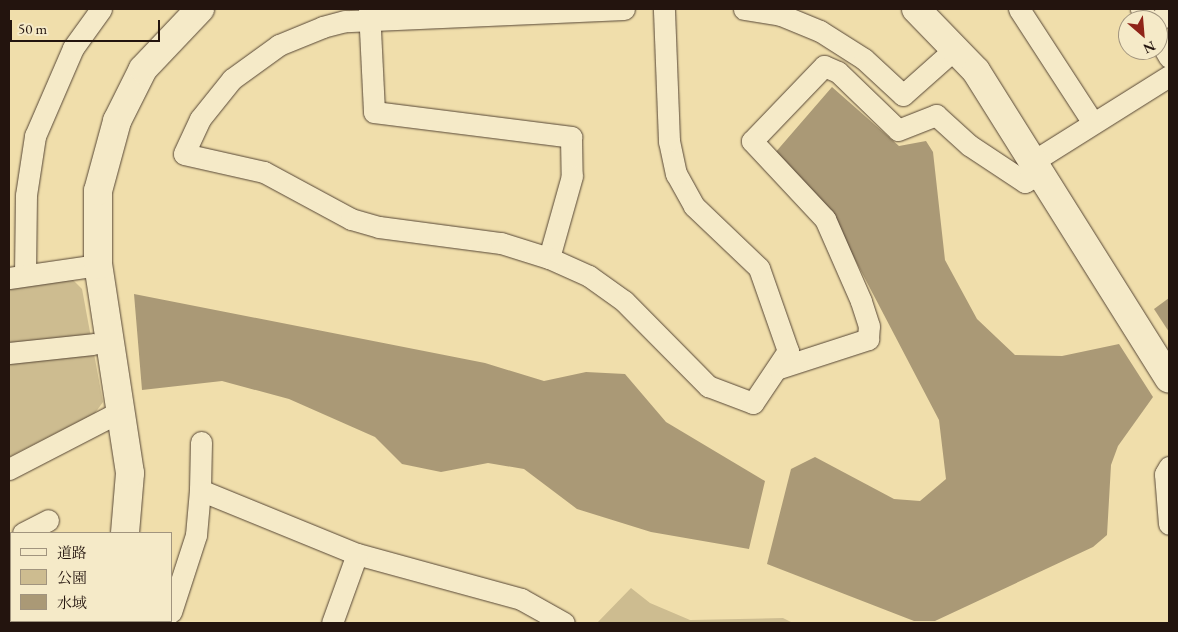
<!DOCTYPE html>
<html>
<head>
<meta charset="utf-8">
<style>
  body { margin:0 }
  #map { position:relative; width:1178px; height:632px; overflow:hidden; background:#f0deab; font-family:"EB Garamond","Noto Serif JP",serif }
  div>[style] { position:absolute }
  [style*='--x'] { left:calc(var(--x)*1px); top:calc(var(--y)*1px); width:calc(var(--w)*1px); rotate:calc(var(--a)*1deg) }
  .green>* { inset:0; background:#cdbc90 }
  .water>* { inset:0; background:#aa9976 }
  .roads { filter:drop-shadow(0 0 1px #564635) drop-shadow(0 0 1px #564635) }
  .minor>* { height:21px; margin:-10.5px; padding:0 10.5px; transform-origin:10.5px; border-radius:10.5px; background:#f5eac8 }
  .tertiary>* { height:28px; margin:-14px; padding:0 14px; transform-origin:14px; border-radius:14px; background:#f5eac8 }
  span { translate:-50% -50%; white-space:nowrap; text-align:center; line-height:1.15; -webkit-text-stroke:4px #f5eac8; paint-order:stroke }
  .frame { position:absolute; inset:0; border:10px solid #23140e; pointer-events:none }
  .legend { position:absolute; left:10px; top:532px; width:162px; height:90px; box-sizing:border-box; background:#f5eac8; border:1px solid #a1947e; margin:0; padding:6px 9px; list-style:none; font-size:15px; color:#23140e }
  .legend li { display:flex; align-items:center; gap:10px; height:25px }
  .legend b { width:25px; border:1px solid #a1947e }
  .north { position:absolute; left:1118px; top:10px; width:50px; height:50px; box-sizing:border-box; background:#f5eac8; border:1px solid #a1947e; border-radius:50%; rotate:153deg; font-size:14px; font-weight:700; line-height:20px; text-align:center; color:#23140e }
  .north::after { content:''; display:block; margin:auto; width:18px; height:22px; background:#8f2418; clip-path:polygon(50% 0,100% 100%,50% 72%,0 100%) }
  .scale { position:absolute; left:10px; top:20px; width:150px; height:22px; box-sizing:border-box; border:2px solid #23140e; border-top:0; padding-left:6px; font-size:15px; line-height:18px; white-space:nowrap; color:#23140e; -webkit-text-stroke:4px #f5eac8; paint-order:stroke }
</style>
</head>
<body>
<div id="map">
  <div class="green">
    <div style="clip-path:polygon(71px 278px,82px 289px,103px 402px,95px 413px,9px 457px,9px 288px)"></div>
    <div style="clip-path:polygon(631px 588px,650px 603px,690px 620px,783px 618px,793px 623px,597px 623px)"></div>
  </div>
  <div class="water">
    <div style="clip-path:polygon(832px 87px,899px 146px,926px 141px,933px 152px,945px 260px,977px 319px,1015px 355px,1062px 356px,1119px 344px,1153px 397px,1118px 446px,1111px 465px,1107px 535px,1093px 547px,935px 621px,914px 621px,767px 564px,791px 469px,815px 457px,894px 499px,920px 501px,946px 479px,939px 420px,828px 208px,774px 154px)"></div>
    <div style="clip-path:polygon(134px 294px,485px 363px,544px 381px,586px 372px,625px 374px,666px 422px,765px 481px,749px 549px,651px 532px,577px 509px,524px 469px,488px 463px,441px 472px,402px 464px,375px 437px,289px 399px,222px 381px,142px 390px)"></div>
    <div style="clip-path:polygon(1169px 298px,1169px 332px,1154px 309px)"></div>
  </div>
  <div class="roads">
    <div class="minor">
      <div style="--x:369;--y:9;--w:103;--a:87.2"></div>
      <div style="--x:374;--y:112;--w:199;--a:7.2"></div>
      <div style="--x:571;--y:137;--w:39;--a:89"></div>
      <div style="--x:572;--y:176;--w:85;--a:105.7"></div>
      <div style="--x:624;--y:9;--w:279;--a:177.5"></div>
      <div style="--x:345;--y:21;--w:23;--a:165"></div>
      <div style="--x:323;--y:27;--w:48;--a:157.8"></div>
      <div style="--x:279;--y:45;--w:58;--a:144.1"></div>
      <div style="--x:232;--y:79;--w:51;--a:128.7"></div>
      <div style="--x:200;--y:119;--w:38;--a:115"></div>
      <div style="--x:184;--y:154;--w:82;--a:12.7"></div>
      <div style="--x:264;--y:172;--w:99;--a:28.4"></div>
      <div style="--x:351;--y:219;--w:29;--a:16"></div>
      <div style="--x:379;--y:227;--w:123;--a:7.5"></div>
      <div style="--x:501;--y:243;--w:50;--a:17.4"></div>
      <div style="--x:549;--y:258;--w:44;--a:24.2"></div>
      <div style="--x:589;--y:276;--w:43;--a:35.5"></div>
      <div style="--x:624;--y:301;--w:120;--a:45.3"></div>
      <div style="--x:708;--y:386;--w:48;--a:20.7"></div>
      <div style="--x:753;--y:403;--w:63;--a:-56.1"></div>
      <div style="--x:788;--y:351;--w:88;--a:-109.3"></div>
      <div style="--x:759;--y:268;--w:90;--a:-136.4"></div>
      <div style="--x:694;--y:206;--w:37;--a:-119"></div>
      <div style="--x:676;--y:174;--w:34;--a:-102"></div>
      <div style="--x:669;--y:141;--w:132;--a:-92.2"></div>
      <div style="--x:744;--y:9;--w:37;--a:9"></div>
      <div style="--x:781;--y:15;--w:42;--a:22.3"></div>
      <div style="--x:820;--y:31;--w:52;--a:32.5"></div>
      <div style="--x:864;--y:59;--w:53;--a:42.7"></div>
      <div style="--x:903;--y:95;--w:72;--a:-41.6"></div>
      <div style="--x:1019;--y:9;--w:136;--a:57"></div>
      <div style="--x:1141;--y:9;--w:13;--a:61"></div>
      <div style="--x:1158;--y:20;--w:13;--a:-29"></div>
      <div style="--x:1158;--y:38;--w:22;--a:60"></div>
      <div style="--x:1032;--y:162;--w:162;--a:-32.1"></div>
      <div style="--x:25;--y:275;--w:80;--a:-89.3"></div>
      <div style="--x:26;--y:195;--w:60;--a:-81.3"></div>
      <div style="--x:35;--y:136;--w:96;--a:-66.6"></div>
      <div style="--x:73;--y:48;--w:48;--a:-54.3"></div>
      <div style="--x:9;--y:278;--w:90;--a:-8.3"></div>
      <div style="--x:9;--y:353;--w:84;--a:-6.1"></div>
      <div style="--x:779;--y:368;--w:94;--a:-18"></div>
      <div style="--x:868;--y:339;--w:13;--a:-86"></div>
      <div style="--x:869;--y:326;--w:26;--a:-108"></div>
      <div style="--x:861;--y:301;--w:90;--a:-113.7"></div>
      <div style="--x:825;--y:219;--w:107;--a:-133.1"></div>
      <div style="--x:752;--y:141;--w:104;--a:-46.2"></div>
      <div style="--x:824;--y:66;--w:15;--a:23"></div>
      <div style="--x:838;--y:72;--w:83;--a:44"></div>
      <div style="--x:898;--y:130;--w:41;--a:-21.5"></div>
      <div style="--x:936;--y:115;--w:45;--a:42.3"></div>
      <div style="--x:969;--y:145;--w:67;--a:33.5"></div>
      <div style="--x:1025;--y:182;--w:20;--a:-30"></div>
      <div style="--x:1169;--y:467;--w:8;--a:120"></div>
      <div style="--x:1165;--y:474;--w:50;--a:85.4"></div>
      <div style="--x:9;--y:469;--w:128;--a:-27.4"></div>
      <div style="--x:200;--y:490;--w:48;--a:-88.8"></div>
      <div style="--x:23;--y:533;--w:28;--a:-27"></div>
      <div style="--x:9;--y:566;--w:4;--a:63"></div>
      <div style="--x:171;--y:612;--w:81;--a:-72"></div>
      <div style="--x:196;--y:535;--w:45;--a:-84.9"></div>
      <div style="--x:200;--y:490;--w:170;--a:22.2"></div>
      <div style="--x:357;--y:554;--w:170;--a:15.3"></div>
      <div style="--x:521;--y:599;--w:49;--a:29.2"></div>
      <div style="--x:46;--y:621;--w:3;--a:45"></div>
      <div style="--x:332;--y:623;--w:73;--a:-70.1"></div>
    </div>
    <div class="tertiary">
      <div style="--x:916;--y:9;--w:86;--a:45.9"></div>
      <div style="--x:976;--y:71;--w:363;--a:57.9"></div>
      <div style="--x:125;--y:533;--w:60;--a:-85.2"></div>
      <div style="--x:130;--y:473;--w:210;--a:-98.7"></div>
      <div style="--x:98;--y:265;--w:74;--a:-90"></div>
      <div style="--x:98;--y:191;--w:73;--a:-74.8"></div>
      <div style="--x:117;--y:121;--w:58;--a:-63.4"></div>
      <div style="--x:143;--y:69;--w:83;--a:-46.5"></div>
      <div style="--x:86;--y:623;--w:3;--a:-45"></div>
    </div>
  </div>
  <div class="frame"></div>
  <ul class="legend">
  <li><b style="height:6px;background:#f5eac8"></b>道路</li>
  <li><b style="height:14px;background:#cdbc90"></b>公園</li>
  <li><b style="height:14px;background:#aa9976"></b>水域</li>
  </ul>
  <div class="north">N</div>
  <div class="scale">50 m</div>
</div>
</body>
</html>
